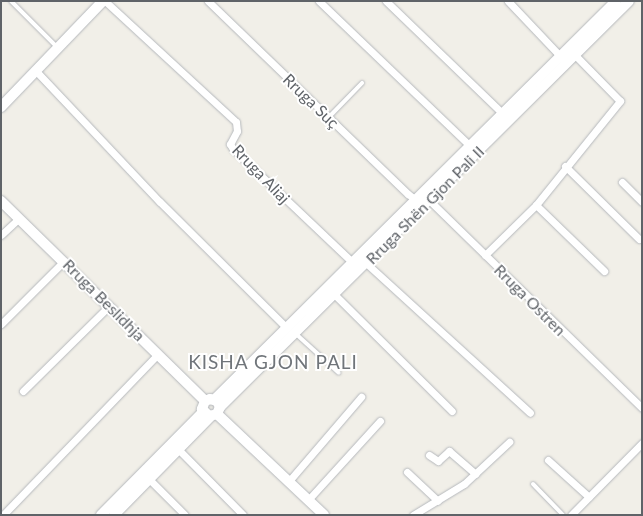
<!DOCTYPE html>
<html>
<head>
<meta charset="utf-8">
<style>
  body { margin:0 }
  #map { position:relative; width:643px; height:516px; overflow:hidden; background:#f1efe8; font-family:Lato,sans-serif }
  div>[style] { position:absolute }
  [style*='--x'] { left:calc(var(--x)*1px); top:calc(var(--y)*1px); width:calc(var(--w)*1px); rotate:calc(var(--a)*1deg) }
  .roads { filter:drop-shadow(0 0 1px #b5b8bc) drop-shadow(0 0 1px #b5b8bc) }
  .lane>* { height:4px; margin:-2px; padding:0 2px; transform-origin:2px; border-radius:2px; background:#fff }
  .street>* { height:7px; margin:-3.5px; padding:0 3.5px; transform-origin:3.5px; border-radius:3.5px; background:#fff }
  .secondary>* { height:10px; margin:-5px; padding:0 5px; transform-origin:5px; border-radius:5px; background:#fff }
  span { translate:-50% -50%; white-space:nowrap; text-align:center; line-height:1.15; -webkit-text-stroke:4px #fff; paint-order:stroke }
  .street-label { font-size:16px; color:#5f6368 }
  .quarter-label { font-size:19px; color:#70757a; letter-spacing:1px }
  .frame { position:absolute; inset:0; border:2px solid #5f6368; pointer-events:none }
</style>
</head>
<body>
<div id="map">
  <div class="roads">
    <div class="lane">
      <div style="--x:11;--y:1;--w:65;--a:45"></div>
      <div style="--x:328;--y:118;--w:49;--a:-45.8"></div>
      <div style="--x:295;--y:333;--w:59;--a:42.3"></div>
      <div style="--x:533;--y:484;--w:43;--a:45.9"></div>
    </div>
    <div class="street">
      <div style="--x:105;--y:1;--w:178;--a:42.7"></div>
      <div style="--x:236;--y:122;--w:9;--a:84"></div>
      <div style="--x:237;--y:131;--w:15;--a:118"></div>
      <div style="--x:230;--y:144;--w:6;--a:59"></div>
      <div style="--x:233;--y:149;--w:164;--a:43.5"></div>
      <div style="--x:208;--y:1;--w:278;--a:44"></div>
      <div style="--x:408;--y:194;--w:10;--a:37"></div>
      <div style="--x:416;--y:200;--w:14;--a:4"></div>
      <div style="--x:430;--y:201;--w:296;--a:44.3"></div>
      <div style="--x:319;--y:1;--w:209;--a:43.8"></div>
      <div style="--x:386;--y:1;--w:161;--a:44"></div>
      <div style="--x:508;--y:1;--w:76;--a:46.6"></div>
      <div style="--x:36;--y:71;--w:180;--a:46.6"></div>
      <div style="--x:160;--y:202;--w:177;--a:44.8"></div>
      <div style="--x:565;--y:166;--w:104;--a:44.6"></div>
      <div style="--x:622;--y:182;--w:28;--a:45"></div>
      <div style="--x:536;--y:205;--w:95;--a:44.1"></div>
      <div style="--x:1;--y:235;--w:25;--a:-43"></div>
      <div style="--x:485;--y:255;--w:71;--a:-44.4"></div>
      <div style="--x:536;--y:205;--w:134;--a:-51.1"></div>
      <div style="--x:620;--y:101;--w:64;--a:-134.4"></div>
      <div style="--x:366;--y:263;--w:222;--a:42.4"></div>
      <div style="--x:334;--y:294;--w:166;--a:44.8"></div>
      <div style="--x:1;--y:324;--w:89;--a:-45"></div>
      <div style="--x:23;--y:391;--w:121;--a:-44.7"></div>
      <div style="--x:179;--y:450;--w:91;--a:45.4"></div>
      <div style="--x:429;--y:455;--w:11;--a:34"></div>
      <div style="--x:438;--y:461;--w:15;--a:-42"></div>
      <div style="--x:449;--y:451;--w:35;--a:41"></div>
      <div style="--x:548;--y:460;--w:55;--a:42.1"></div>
      <div style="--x:407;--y:472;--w:42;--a:43.1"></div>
      <div style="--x:150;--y:480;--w:49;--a:45"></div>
      <div style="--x:289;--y:481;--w:111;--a:-49.4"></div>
      <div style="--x:308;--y:500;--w:107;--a:-47.7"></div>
      <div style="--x:3;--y:515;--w:223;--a:-46.1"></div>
      <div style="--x:413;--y:515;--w:60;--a:-31.3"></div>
      <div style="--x:464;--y:484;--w:62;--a:-43"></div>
      <div style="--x:571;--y:515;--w:101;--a:-45.4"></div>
    </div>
    <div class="secondary">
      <div style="--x:1;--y:107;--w:147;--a:-46.1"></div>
      <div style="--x:1;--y:201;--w:286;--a:44.4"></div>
      <div style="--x:215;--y:399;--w:565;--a:-44.78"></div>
      <div style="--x:220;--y:407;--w:7;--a:-117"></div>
      <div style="--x:217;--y:401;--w:7;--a:-164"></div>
      <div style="--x:210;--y:399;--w:5;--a:158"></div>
      <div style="--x:205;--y:401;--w:9;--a:111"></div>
      <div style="--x:202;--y:409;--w:10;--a:45"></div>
      <div style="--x:209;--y:416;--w:8;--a:-14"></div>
      <div style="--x:217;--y:414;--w:8;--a:-67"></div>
      <div style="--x:220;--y:407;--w:576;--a:-44.79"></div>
      <div style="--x:217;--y:414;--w:147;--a:43.3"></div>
      <div style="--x:101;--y:515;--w:145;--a:-45.3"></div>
      <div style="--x:114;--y:515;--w:139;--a:-45.6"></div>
    </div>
  </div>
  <div class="street-label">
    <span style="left:311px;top:101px;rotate:44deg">Rruga Suç</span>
    <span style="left:261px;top:174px;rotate:46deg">Rruga Aliaj</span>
    <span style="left:425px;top:205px;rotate:-45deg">Rruga Shën Gjon Pali II</span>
    <span style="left:104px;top:300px;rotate:45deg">Rruga Beslidhja</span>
    <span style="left:530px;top:300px;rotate:45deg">Rruga Ostren</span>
  </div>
  <div class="quarter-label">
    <span style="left:273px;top:362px">KISHA GJON PALI</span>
  </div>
  <div class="frame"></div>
</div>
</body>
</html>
